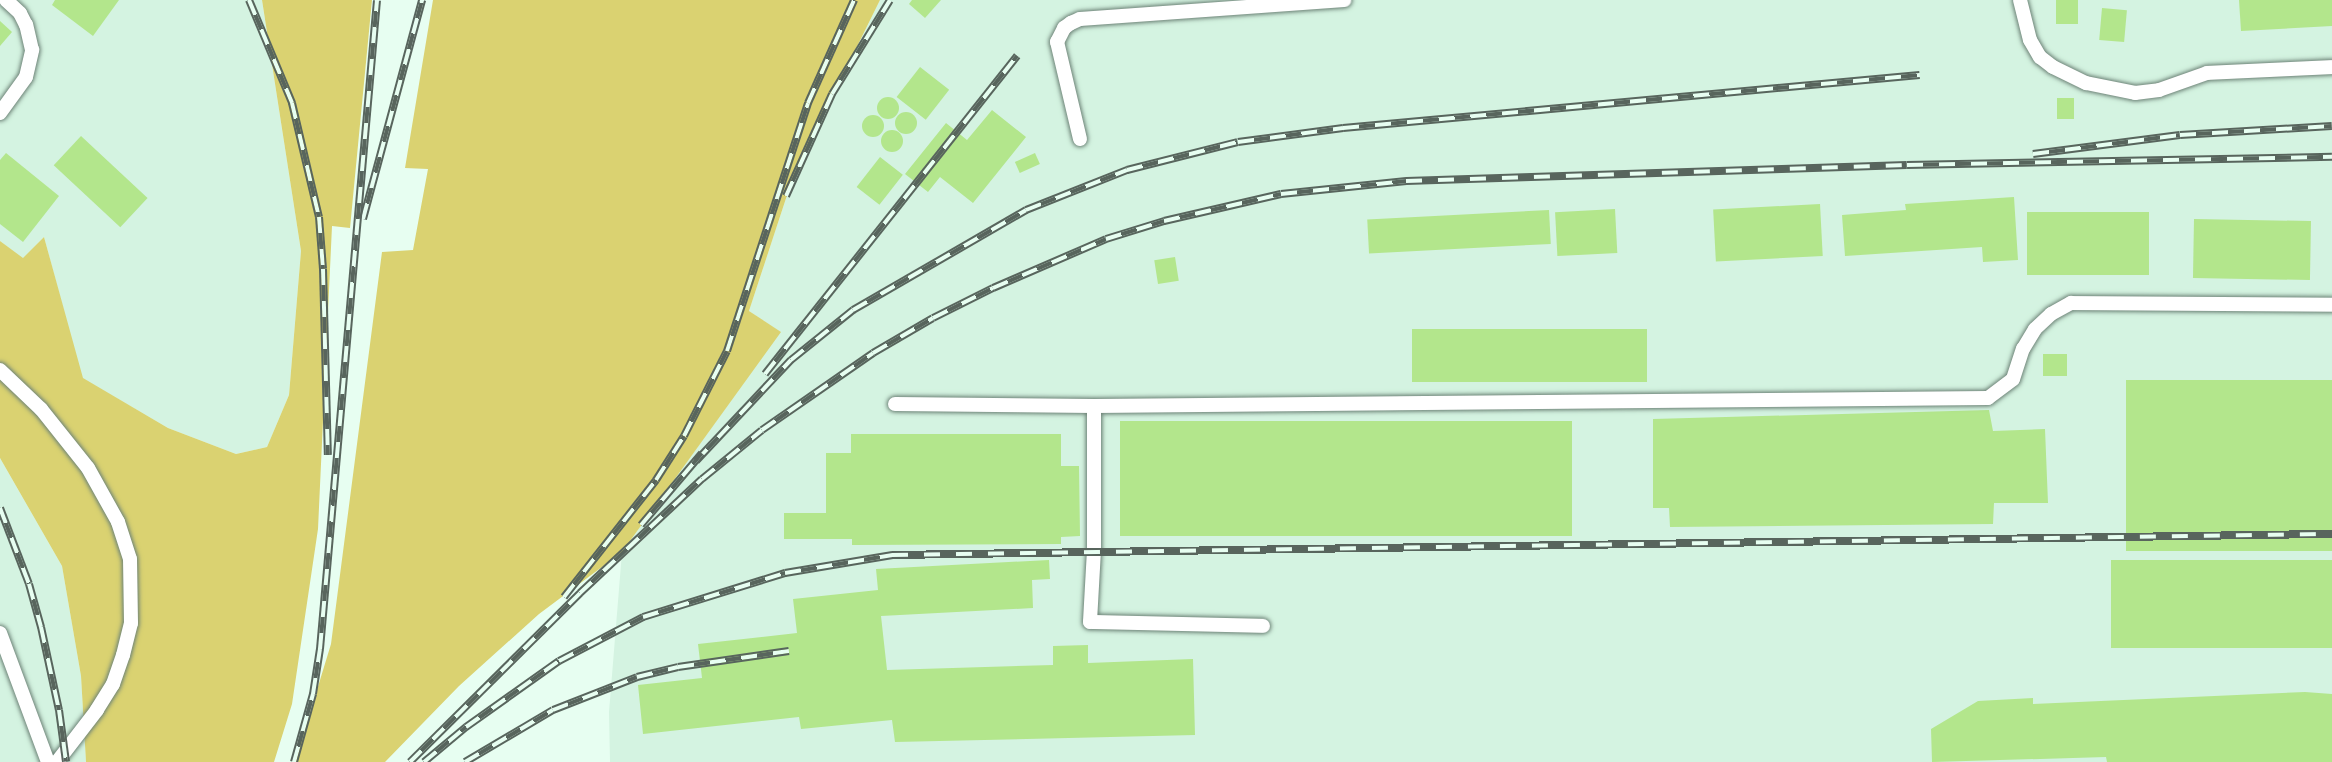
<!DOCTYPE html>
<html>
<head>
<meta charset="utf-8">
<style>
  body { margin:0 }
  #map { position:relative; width:2332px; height:762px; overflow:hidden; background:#e7fef1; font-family:Helvetica,sans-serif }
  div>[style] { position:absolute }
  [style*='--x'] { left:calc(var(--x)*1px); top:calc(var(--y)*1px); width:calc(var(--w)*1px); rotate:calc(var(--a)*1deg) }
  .built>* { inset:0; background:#d4f3e1 }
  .green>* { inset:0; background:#dad271 }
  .building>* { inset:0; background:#b3e68c; transform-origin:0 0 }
  .round { border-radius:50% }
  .roads { filter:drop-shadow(0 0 2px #6d8377) drop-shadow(0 0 2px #6d8377) }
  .service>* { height:14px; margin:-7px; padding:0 7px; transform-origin:7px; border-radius:7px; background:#fff }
  .rail>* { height:8px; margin-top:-4px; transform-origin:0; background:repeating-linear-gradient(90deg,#e7fef1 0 16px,#58655d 0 32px); box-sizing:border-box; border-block:2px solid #58655d }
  span { translate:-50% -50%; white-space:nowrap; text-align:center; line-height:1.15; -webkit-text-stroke:5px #e7fef1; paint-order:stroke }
</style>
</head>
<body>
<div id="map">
  <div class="built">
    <div style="clip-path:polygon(0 0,262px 0,301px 251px,289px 395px,267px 447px,236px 454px,168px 428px,82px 378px,44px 237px,23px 259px,0 241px)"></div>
    <div style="clip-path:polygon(880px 0,2332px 0,2332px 762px,610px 762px,609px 712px,622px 552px,780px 332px,749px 311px,794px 174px)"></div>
    <div style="clip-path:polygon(0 458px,62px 566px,81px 676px,86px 762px,0 762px)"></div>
  </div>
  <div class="green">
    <div style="clip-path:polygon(262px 0,372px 0,350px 228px,332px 226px,318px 529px,292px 704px,274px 762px,86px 762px,81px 676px,62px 566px,0 458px,0 241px,23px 258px,44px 237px,83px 378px,168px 428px,236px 454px,267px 447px,289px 395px,301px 251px)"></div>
    <div style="clip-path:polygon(433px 0,880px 0,794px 174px,749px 311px,781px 332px,622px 552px,539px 614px,459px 686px,385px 762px,295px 762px,331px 644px,382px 252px,413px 250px,428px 169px,405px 168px)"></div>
  </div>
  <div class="building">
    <div style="clip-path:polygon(55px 0,119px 0,93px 36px,52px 5px)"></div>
    <div style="clip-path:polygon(912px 0,941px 0,925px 18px,909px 4px)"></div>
    <div style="left:2056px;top:0;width:22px;height:24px"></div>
    <div style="clip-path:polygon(2239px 0,2332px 0,2332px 26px,2241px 31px)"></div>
    <div style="left:2102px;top:8px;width:25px;height:32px;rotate:5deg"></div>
    <div style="clip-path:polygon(0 21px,12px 32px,0 46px)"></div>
    <div style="left:920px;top:67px;width:37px;height:38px;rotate:38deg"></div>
    <div class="round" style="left:877px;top:97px;width:22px;height:22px"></div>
    <div style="left:2074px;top:98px;width:21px;height:17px;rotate:90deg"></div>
    <div style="clip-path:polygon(992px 110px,1026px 137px,973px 203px,940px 177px,928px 192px,905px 174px,946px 123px,967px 140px)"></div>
    <div class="round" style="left:895px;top:112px;width:22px;height:22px"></div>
    <div class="round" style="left:862px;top:115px;width:22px;height:22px"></div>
    <div class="round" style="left:881px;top:130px;width:22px;height:22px"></div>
    <div style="left:81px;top:136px;width:91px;height:40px;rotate:43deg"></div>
    <div style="clip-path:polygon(6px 153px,59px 196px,23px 242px,0 224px,0 160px)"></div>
    <div style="left:1035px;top:153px;width:12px;height:22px;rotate:66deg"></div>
    <div style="left:880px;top:157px;width:29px;height:38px;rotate:38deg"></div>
    <div style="clip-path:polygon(2014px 197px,2018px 260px,1983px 262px,1982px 247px,1845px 256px,1842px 215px,1906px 210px,1905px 204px)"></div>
    <div style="left:1820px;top:204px;width:52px;height:107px;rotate:87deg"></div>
    <div style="left:1615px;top:209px;width:44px;height:60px;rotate:87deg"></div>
    <div style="left:1549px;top:210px;width:34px;height:182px;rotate:87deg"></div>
    <div style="left:2027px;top:212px;width:122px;height:63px"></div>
    <div style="left:2194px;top:219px;width:117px;height:59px;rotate:1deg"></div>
    <div style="left:1175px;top:257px;width:24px;height:21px;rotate:81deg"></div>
    <div style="left:1647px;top:329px;width:53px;height:235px;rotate:90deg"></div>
    <div style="left:2043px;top:354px;width:24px;height:22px"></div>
    <div style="left:2126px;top:380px;width:206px;height:171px"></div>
    <div style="clip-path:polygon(1989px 410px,1993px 431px,2045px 429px,2048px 503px,1994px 503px,1993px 524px,1670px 527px,1669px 508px,1653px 508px,1653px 419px)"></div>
    <div style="left:1572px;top:421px;width:115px;height:452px;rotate:90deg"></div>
    <div style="clip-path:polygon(851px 434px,1061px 434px,1061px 466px,1079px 466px,1080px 536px,1061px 537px,1061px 544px,852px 545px,852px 539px,784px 539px,784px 513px,826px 513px,826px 453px,851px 453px)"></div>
    <div style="clip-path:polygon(1049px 560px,1050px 579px,1032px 580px,1033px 608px,881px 616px,887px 670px,1053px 665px,1053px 646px,1088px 645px,1088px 663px,1193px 659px,1195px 735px,895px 742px,892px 720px,801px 729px,799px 717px,643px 734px,638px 685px,702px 678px,698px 644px,797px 633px,793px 599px,878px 590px,876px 569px)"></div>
    <div style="left:2111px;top:560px;width:221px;height:88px"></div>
    <div style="clip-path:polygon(2305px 692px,2332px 694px,2332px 762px,2107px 762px,2106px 757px,1932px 762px,1931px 729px,1978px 701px,2033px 698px,2033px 704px)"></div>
  </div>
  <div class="roads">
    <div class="service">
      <div style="--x:2020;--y:0;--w:41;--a:76"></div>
      <div style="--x:2030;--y:40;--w:20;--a:60"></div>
      <div style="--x:2040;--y:57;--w:16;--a:38"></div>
      <div style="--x:2053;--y:67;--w:37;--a:26"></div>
      <div style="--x:2086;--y:83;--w:50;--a:11.5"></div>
      <div style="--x:2135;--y:93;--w:24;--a:-7"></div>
      <div style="--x:2159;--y:90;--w:51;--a:-19.5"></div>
      <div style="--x:2207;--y:73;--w:125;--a:-2.7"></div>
      <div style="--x:0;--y:113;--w:44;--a:-54.2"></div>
      <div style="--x:26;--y:77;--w:28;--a:-77"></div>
      <div style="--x:32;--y:50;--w:26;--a:-103"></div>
      <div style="--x:26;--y:25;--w:13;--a:-117"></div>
      <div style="--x:20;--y:13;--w:19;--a:-137"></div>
      <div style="--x:1080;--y:139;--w:100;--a:-103.3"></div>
      <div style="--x:1057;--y:42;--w:16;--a:-63"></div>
      <div style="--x:1064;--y:28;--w:9;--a:-36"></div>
      <div style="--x:1071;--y:23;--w:10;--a:-24"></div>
      <div style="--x:1080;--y:19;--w:265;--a:-4.1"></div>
      <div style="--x:0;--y:370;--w:57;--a:43.6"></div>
      <div style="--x:41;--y:409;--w:75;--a:51.5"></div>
      <div style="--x:88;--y:468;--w:62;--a:60.9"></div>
      <div style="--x:118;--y:522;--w:39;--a:72"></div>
      <div style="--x:130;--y:559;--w:64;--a:89.1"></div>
      <div style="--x:131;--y:623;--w:33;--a:104"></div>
      <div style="--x:123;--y:655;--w:31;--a:109"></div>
      <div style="--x:113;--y:684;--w:31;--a:122"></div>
      <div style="--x:97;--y:710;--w:66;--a:127.6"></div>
      <div style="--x:895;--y:404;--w:199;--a:0.6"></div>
      <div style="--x:1094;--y:406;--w:894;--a:-0.51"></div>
      <div style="--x:1988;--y:398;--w:31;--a:-37"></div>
      <div style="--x:2013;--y:379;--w:32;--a:-72"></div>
      <div style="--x:2023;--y:349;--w:23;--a:-59"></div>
      <div style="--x:2035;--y:329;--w:22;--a:-43"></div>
      <div style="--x:2051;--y:314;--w:23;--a:-29"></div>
      <div style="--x:2071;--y:303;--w:261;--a:0.4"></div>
      <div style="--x:1094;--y:406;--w:144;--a:90"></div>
      <div style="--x:1094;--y:550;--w:72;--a:93.2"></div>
      <div style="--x:1090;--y:622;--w:173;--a:1.3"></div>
      <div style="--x:0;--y:633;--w:138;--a:69.6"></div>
    </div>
  </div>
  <div class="rail">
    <div style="--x:249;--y:0;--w:112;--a:67.3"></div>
    <div style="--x:292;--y:103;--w:117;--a:76.7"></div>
    <div style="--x:319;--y:217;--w:52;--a:85.6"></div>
    <div style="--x:323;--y:269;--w:186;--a:88.5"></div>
    <div style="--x:2033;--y:154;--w:148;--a:-7.4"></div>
    <div style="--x:2180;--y:135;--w:152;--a:-3.4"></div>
    <div style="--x:786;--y:196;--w:112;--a:-65.7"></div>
    <div style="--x:832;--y:94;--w:110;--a:-58.3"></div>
    <div style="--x:363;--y:219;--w:227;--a:-74.9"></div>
    <div style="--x:765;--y:374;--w:406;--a:-51.6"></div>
    <div style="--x:696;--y:461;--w:139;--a:-46.8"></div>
    <div style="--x:791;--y:360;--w:80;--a:-38.9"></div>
    <div style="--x:853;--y:310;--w:200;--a:-30"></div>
    <div style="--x:1026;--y:210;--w:109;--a:-21.6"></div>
    <div style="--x:1127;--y:170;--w:114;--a:-14.2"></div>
    <div style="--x:1238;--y:142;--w:106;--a:-7.6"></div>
    <div style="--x:1343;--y:128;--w:579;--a:-5.25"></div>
    <div style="--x:0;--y:508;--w:81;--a:69.1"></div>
    <div style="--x:29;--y:584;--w:45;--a:74.4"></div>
    <div style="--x:41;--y:627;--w:85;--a:77.8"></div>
    <div style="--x:59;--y:710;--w:52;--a:82.3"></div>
    <div style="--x:641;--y:525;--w:94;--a:-49.7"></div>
    <div style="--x:564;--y:597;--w:149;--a:-51.8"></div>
    <div style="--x:656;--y:480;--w:52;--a:-57.5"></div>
    <div style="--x:684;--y:436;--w:95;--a:-63.2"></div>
    <div style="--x:727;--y:351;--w:261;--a:-71.9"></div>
    <div style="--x:808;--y:103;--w:113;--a:-65.9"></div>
    <div style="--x:294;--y:762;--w:71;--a:-74.4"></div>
    <div style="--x:313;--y:694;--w:46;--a:-81.2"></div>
    <div style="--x:320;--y:649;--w:651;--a:-84.98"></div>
    <div style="--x:410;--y:762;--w:240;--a:-44.8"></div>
    <div style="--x:580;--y:593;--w:167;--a:-43.1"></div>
    <div style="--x:702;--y:479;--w:77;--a:-39.2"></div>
    <div style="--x:762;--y:430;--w:135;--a:-34.7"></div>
    <div style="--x:873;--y:353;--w:69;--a:-30.3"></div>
    <div style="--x:933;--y:318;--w:67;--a:-26.6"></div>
    <div style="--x:993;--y:288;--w:123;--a:-23.4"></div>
    <div style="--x:1106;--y:239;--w:61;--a:-17.2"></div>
    <div style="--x:1164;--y:221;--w:120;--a:-13"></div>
    <div style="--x:1281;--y:194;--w:126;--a:-5.9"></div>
    <div style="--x:1406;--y:181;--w:501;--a:-1.83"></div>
    <div style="--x:1907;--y:165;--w:425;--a:-1.1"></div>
    <div style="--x:424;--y:762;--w:55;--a:-39.8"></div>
    <div style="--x:466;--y:727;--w:114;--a:-35.4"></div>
    <div style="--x:559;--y:661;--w:95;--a:-27.6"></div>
    <div style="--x:643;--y:617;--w:149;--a:-17.2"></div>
    <div style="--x:785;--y:573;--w:109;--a:-9.5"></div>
    <div style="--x:892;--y:555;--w:1440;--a:-0.84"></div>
    <div style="--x:465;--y:762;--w:102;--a:-30.6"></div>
    <div style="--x:553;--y:710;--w:90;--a:-21.4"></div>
    <div style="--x:637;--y:677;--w:42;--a:-13.7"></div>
    <div style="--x:678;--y:667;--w:112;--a:-8.2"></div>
  </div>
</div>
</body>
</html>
